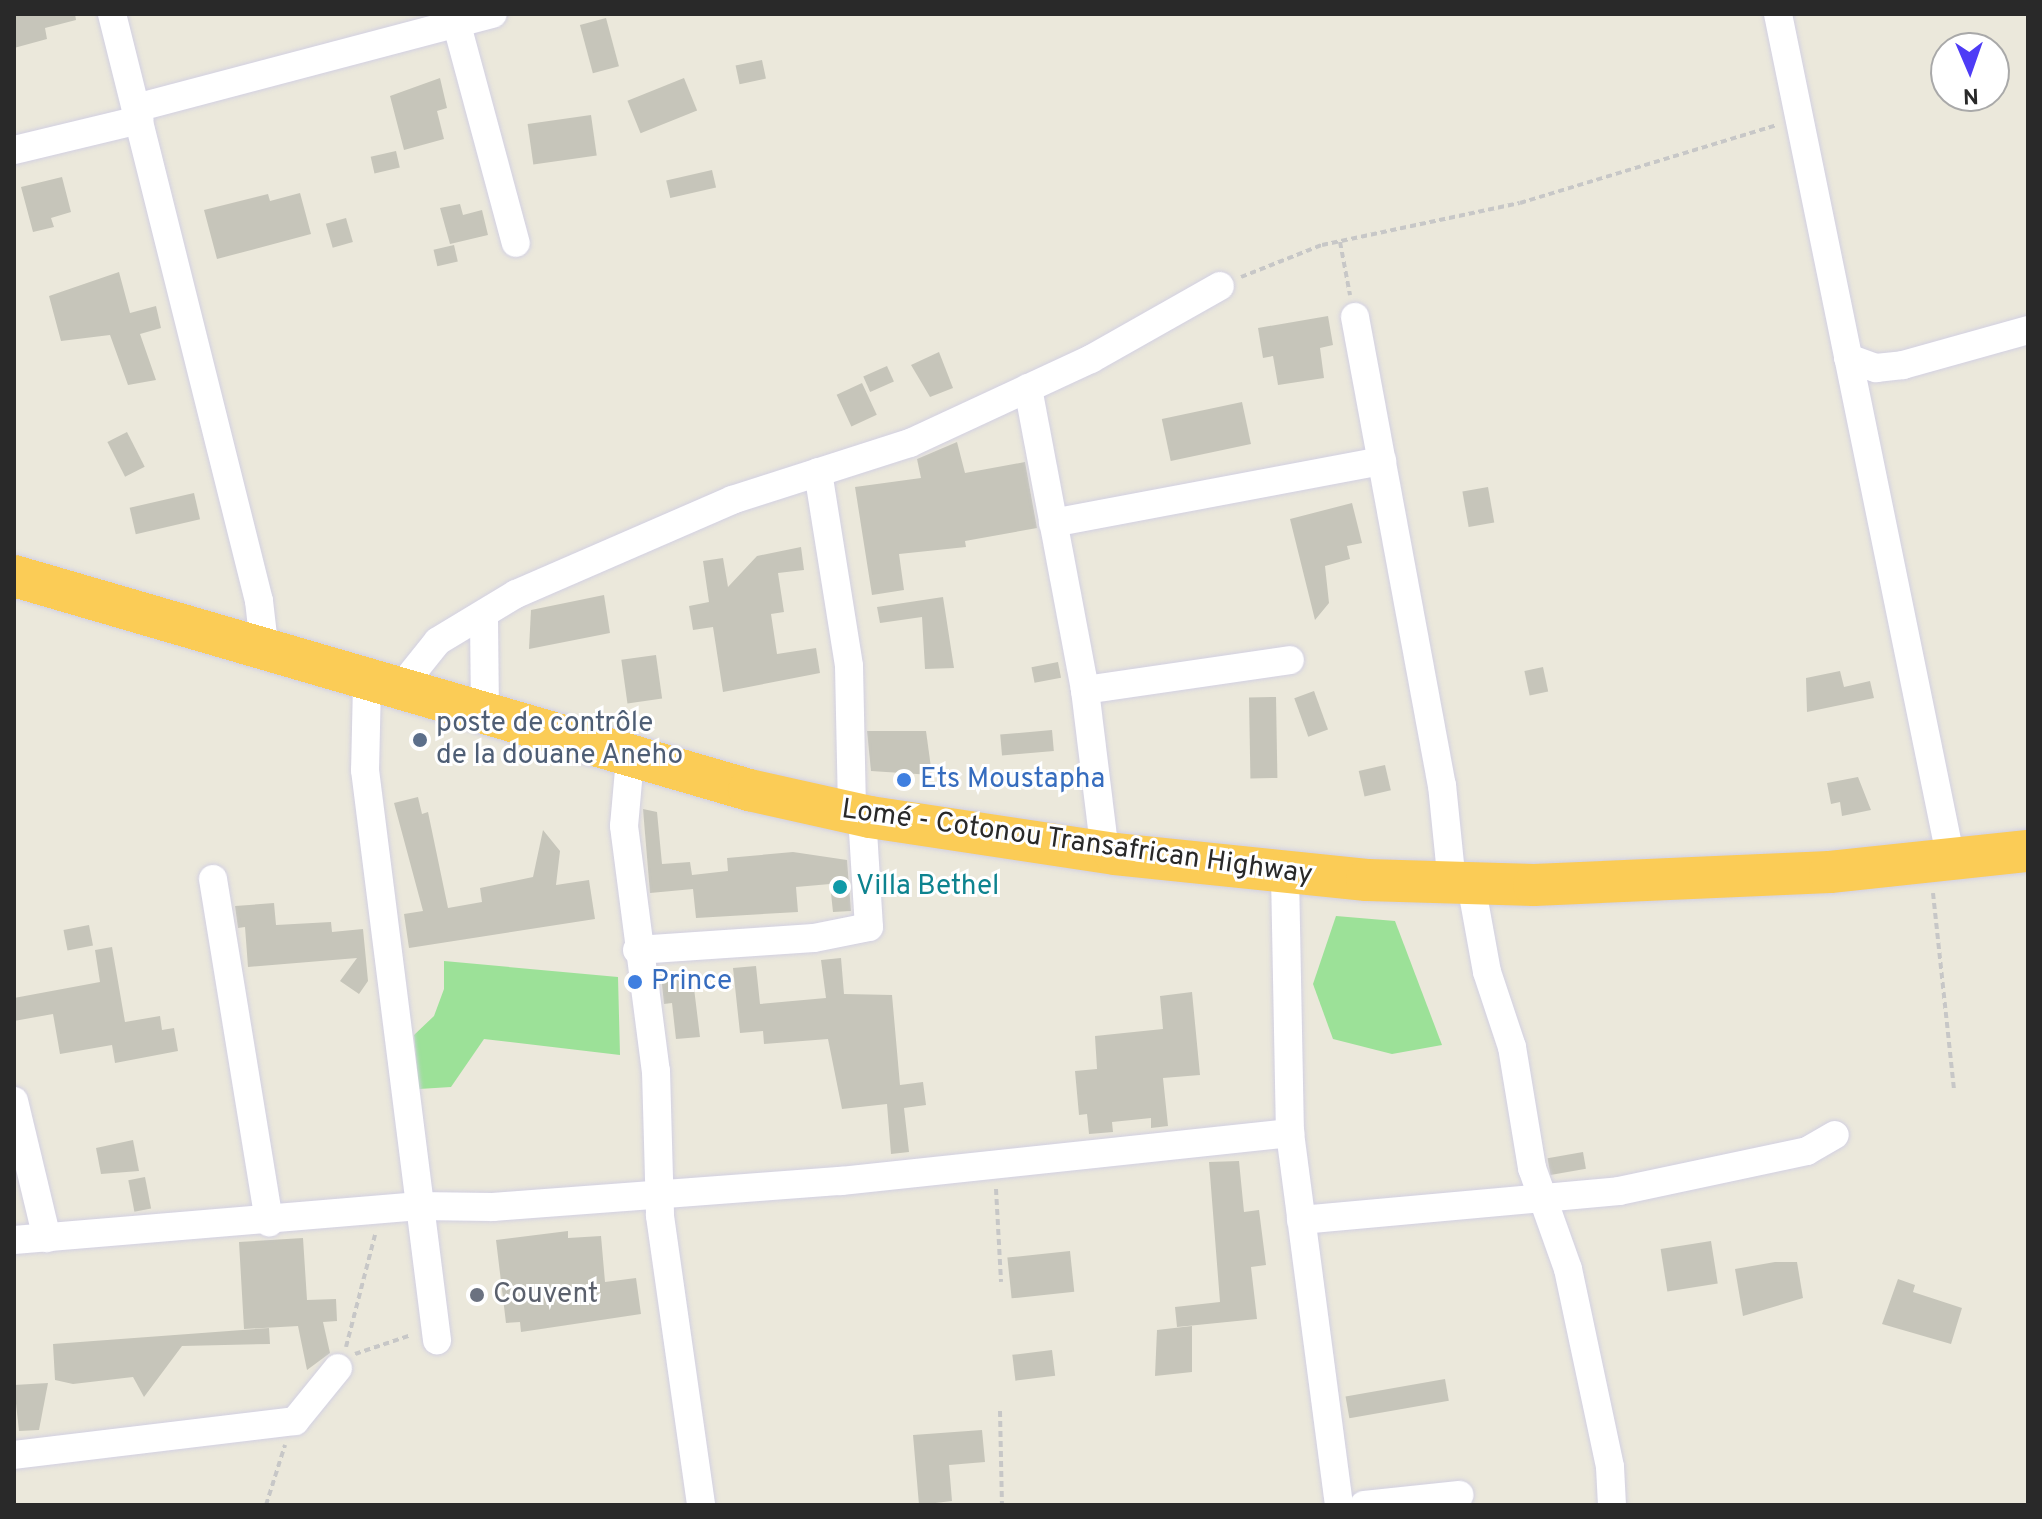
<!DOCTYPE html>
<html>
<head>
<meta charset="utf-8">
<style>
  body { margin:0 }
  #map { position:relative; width:2042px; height:1519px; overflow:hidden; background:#ebe8db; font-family:Overpass,sans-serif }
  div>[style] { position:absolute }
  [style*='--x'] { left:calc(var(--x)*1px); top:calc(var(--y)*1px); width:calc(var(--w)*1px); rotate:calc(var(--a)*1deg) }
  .green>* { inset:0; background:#9ce198 }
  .building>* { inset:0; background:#c6c5ba; transform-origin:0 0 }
  .path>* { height:4px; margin-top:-2px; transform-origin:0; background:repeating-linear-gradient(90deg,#c7c7c7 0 6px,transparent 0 10px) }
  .roads { filter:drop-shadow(0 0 2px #d2d0e2) drop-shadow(0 0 2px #d2d0e2) }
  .minor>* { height:28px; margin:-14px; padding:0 14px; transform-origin:14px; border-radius:14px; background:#fff }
  .highway>* { height:42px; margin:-21px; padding:0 21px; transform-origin:21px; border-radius:21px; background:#fbcc56 }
  .dots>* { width:22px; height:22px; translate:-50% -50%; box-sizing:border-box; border:4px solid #fff; border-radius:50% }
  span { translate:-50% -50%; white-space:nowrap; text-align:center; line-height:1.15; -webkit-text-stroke:6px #fff; paint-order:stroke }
  .service-label { font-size:28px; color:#4e5e75 }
  .left { translate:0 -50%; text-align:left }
  .shop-label { font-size:28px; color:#366cbe }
  .street-label { font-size:28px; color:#292929 }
  .culture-label { font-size:28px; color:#0d838f }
  .worship-label { font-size:28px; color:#5b616d }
  .frame { position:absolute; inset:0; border:16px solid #292929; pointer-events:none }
  .north { position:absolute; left:1930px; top:32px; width:80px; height:80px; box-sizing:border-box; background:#fff; border:2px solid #a9a9a9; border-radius:50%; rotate:178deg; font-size:22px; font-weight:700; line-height:32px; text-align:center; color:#292929 }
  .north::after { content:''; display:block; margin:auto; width:28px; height:36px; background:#4e3cf6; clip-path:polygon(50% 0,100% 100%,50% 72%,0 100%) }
</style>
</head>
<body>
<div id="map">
  <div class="green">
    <div style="clip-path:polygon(1336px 916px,1395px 921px,1442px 1045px,1392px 1054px,1333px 1039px,1313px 984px)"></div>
    <div style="clip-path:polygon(444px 961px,618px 977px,620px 1055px,484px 1039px,451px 1087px,419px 1089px,414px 1035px,434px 1016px,444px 989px)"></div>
  </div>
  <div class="building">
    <div style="clip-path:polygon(16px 14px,75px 14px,76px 20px,45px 28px,47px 39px,14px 48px)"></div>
    <div style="left:606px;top:18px;width:50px;height:27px;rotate:75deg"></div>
    <div style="left:762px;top:60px;width:19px;height:27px;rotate:78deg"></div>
    <div style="clip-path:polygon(440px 78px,447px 108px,437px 111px,444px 139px,404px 150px,390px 96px)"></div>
    <div style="left:684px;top:78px;width:35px;height:61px;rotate:68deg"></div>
    <div style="left:591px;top:115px;width:41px;height:64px;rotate:82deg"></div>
    <div style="left:396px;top:151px;width:17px;height:26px;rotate:77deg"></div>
    <div style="left:712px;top:170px;width:18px;height:47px;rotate:77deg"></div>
    <div style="clip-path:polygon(62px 177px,71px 212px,51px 218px,54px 227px,33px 232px,21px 187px)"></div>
    <div style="clip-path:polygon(300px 193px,311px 234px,217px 259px,204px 210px,268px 194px,270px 201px)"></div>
    <div style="clip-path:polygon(460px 204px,463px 215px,482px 210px,488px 235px,450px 244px,440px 208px)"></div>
    <div style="left:346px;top:218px;width:25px;height:21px;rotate:74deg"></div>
    <div style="left:454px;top:245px;width:17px;height:21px;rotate:77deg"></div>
    <div style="clip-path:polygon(119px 272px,130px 313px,156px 306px,161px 328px,140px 334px,156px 380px,128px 385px,110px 335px,61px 341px,49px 296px)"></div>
    <div style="clip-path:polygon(1328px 316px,1333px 345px,1320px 348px,1324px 378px,1278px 385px,1273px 356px,1263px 358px,1258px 328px)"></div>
    <div style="clip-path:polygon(939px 352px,953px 388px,930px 397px,911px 365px)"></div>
    <div style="left:887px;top:366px;width:17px;height:26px;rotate:66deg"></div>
    <div style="left:862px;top:383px;width:35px;height:28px;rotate:65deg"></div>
    <div style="left:1242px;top:402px;width:43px;height:82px;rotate:78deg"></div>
    <div style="left:127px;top:432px;width:39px;height:22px;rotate:63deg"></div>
    <div style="clip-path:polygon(957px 442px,965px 473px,1025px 462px,1037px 528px,965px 541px,966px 547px,899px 554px,904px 590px,872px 595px,855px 487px,921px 478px,917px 459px)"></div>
    <div style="left:1488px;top:487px;width:36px;height:26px;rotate:80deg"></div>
    <div style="left:194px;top:493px;width:27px;height:66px;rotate:77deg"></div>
    <div style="clip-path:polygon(1352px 503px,1362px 543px,1347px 546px,1350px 559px,1325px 566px,1329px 603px,1315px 620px,1290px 519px)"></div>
    <div style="clip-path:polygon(801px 547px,804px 570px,778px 573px,784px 612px,771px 614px,777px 654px,816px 648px,820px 673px,723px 692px,713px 627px,693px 630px,689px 606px,709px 602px,703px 561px,723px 558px,728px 587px,757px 556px)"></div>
    <div style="clip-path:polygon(604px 595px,610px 633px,529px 649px,531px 610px)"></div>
    <div style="clip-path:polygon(943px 597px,954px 668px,925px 669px,922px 617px,880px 623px,877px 607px)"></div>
    <div style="left:656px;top:655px;width:44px;height:35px;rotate:82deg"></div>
    <div style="left:1058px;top:662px;width:16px;height:27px;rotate:79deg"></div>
    <div style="left:1543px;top:667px;width:25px;height:19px;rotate:78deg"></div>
    <div style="clip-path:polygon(1840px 671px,1844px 687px,1870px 681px,1874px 698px,1807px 712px,1806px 678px)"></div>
    <div style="left:1314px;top:691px;width:41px;height:21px;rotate:70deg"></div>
    <div style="left:1276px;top:697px;width:81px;height:27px;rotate:89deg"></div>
    <div style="left:1052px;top:730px;width:21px;height:52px;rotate:85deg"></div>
    <div style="clip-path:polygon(867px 731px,926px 731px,932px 775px,871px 771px)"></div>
    <div style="left:1385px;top:765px;width:26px;height:27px;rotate:77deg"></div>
    <div style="clip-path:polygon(1858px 777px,1871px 810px,1842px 816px,1840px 802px,1831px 804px,1827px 783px)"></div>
    <div style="clip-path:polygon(418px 797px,422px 814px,428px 812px,448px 908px,482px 902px,480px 888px,533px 877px,543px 830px,560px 851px,556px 885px,589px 880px,595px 919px,409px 948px,404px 914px,423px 911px,394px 803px)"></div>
    <div style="clip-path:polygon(643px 809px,657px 812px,662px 864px,690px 862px,692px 875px,728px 871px,727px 858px,793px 852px,847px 860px,851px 911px,833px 912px,830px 884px,796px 887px,798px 912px,696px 918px,693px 889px,650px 893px)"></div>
    <div style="clip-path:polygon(274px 903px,276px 925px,331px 922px,332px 932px,363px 929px,368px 981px,359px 994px,340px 981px,357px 958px,248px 967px,245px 927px,238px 928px,235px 906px)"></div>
    <div style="left:89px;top:925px;width:21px;height:26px;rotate:79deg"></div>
    <div style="clip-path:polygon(112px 947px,125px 1022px,160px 1016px,162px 1030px,174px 1028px,178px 1051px,115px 1063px,112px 1045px,60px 1054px,53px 1014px,14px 1021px,14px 998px,100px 982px,95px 950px)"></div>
    <div style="clip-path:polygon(841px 958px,844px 994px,892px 995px,900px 1085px,923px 1082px,926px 1105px,904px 1108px,909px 1152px,891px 1154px,887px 1104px,842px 1109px,828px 1039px,764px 1044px,763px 1031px,740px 1033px,733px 968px,756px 966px,760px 1004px,826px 998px,821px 960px)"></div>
    <div style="clip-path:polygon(692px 972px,700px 1037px,676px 1039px,672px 1003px,664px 1004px,661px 975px)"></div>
    <div style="clip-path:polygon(1192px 992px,1200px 1075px,1163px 1078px,1168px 1126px,1151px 1128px,1151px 1118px,1112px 1122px,1113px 1132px,1089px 1134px,1087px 1114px,1079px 1115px,1075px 1071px,1097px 1069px,1095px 1036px,1163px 1029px,1160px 996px)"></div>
    <div style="clip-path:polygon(133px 1140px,139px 1171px,101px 1174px,96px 1148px)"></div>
    <div style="left:1583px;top:1152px;width:17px;height:36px;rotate:80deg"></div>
    <div style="clip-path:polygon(1239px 1161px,1244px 1212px,1259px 1210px,1266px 1265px,1251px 1267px,1257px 1319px,1177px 1327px,1175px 1307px,1220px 1302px,1209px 1162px)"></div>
    <div style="left:145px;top:1177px;width:32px;height:17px;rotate:79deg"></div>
    <div style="clip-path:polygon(568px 1231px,568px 1238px,601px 1236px,605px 1282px,636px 1278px,641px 1314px,521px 1332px,520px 1322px,506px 1323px,496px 1240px)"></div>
    <div style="clip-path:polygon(303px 1238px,307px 1300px,336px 1299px,337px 1321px,323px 1322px,330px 1353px,307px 1370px,298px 1326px,244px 1329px,239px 1242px)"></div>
    <div style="left:1711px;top:1241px;width:43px;height:51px;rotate:81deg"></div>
    <div style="left:1070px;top:1251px;width:41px;height:63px;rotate:84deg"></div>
    <div style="clip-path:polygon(1775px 1262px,1797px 1262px,1803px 1298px,1743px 1316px,1735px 1269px)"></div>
    <div style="clip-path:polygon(1898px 1279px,1915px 1285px,1913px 1292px,1962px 1308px,1951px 1344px,1882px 1324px)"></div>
    <div style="clip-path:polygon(1192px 1326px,1192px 1372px,1155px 1376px,1157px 1330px)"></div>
    <div style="clip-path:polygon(269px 1328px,270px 1344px,182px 1346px,144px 1397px,133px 1377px,73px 1384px,55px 1380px,53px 1344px)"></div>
    <div style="left:1052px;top:1350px;width:26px;height:40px;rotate:83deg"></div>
    <div style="left:1445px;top:1379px;width:22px;height:101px;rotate:80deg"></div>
    <div style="clip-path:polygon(48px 1383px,39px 1430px,19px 1431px,14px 1385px)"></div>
    <div style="clip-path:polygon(982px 1430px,985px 1462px,949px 1465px,952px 1501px,919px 1505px,913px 1435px)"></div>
  </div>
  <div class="path">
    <div style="--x:1340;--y:242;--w:54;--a:79.3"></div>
    <div style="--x:1241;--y:277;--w:87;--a:-21.6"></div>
    <div style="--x:1322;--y:245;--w:202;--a:-12"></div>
    <div style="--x:1520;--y:203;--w:269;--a:-16.9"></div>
    <div style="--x:1933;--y:893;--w:197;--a:83.9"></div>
    <div style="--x:996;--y:1189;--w:93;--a:86.9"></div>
    <div style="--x:346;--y:1347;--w:116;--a:-75.5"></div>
    <div style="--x:355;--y:1354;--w:59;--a:-18.7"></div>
    <div style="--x:1000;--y:1411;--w:94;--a:88.8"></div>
    <div style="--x:266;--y:1505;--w:63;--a:-72.4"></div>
  </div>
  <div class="roads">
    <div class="minor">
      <div style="--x:112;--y:14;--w:605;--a:75.94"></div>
      <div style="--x:259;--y:601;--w:52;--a:83.4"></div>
      <div style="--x:454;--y:14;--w:237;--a:74.9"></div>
      <div style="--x:1778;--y:14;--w:864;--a:78.44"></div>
      <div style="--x:136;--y:108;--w:369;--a:-14.8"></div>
      <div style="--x:14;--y:150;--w:129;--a:-13.5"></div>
      <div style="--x:1355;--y:317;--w:476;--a:79.5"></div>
      <div style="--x:1442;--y:785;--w:99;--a:84.2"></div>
      <div style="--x:1848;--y:358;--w:30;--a:20"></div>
      <div style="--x:1876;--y:368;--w:27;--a:-6"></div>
      <div style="--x:1903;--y:365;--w:130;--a:-15.6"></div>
      <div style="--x:1028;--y:388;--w:307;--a:79.3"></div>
      <div style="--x:1085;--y:690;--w:164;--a:83"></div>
      <div style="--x:818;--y:472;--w:196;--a:80.9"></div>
      <div style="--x:849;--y:666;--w:148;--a:88.8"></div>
      <div style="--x:1053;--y:523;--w:335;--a:-10.7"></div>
      <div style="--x:484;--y:618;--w:98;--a:89.4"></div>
      <div style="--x:367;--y:684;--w:86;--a:91.3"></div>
      <div style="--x:365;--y:770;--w:575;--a:82.8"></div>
      <div style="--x:1085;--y:690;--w:207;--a:-8.3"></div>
      <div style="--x:397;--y:692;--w:65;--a:-51.2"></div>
      <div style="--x:438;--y:641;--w:91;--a:-31.1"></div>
      <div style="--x:516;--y:594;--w:236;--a:-23.5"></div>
      <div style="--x:732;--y:500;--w:187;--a:-17.8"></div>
      <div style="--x:910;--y:443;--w:200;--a:-24.9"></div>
      <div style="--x:1091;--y:359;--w:148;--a:-29.5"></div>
      <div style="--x:630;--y:759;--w:67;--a:95.1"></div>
      <div style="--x:624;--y:826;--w:247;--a:82.6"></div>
      <div style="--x:656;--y:1071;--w:145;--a:88.4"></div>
      <div style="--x:660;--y:1216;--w:292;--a:81.9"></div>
      <div style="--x:1285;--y:874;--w:259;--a:88.9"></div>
      <div style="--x:1290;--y:1133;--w:375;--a:82.5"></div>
      <div style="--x:213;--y:879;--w:348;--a:80.7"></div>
      <div style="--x:1471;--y:884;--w:89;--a:79.7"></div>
      <div style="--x:1487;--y:972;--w:79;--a:71.6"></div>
      <div style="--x:1512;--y:1047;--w:123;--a:80.6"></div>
      <div style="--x:1532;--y:1168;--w:107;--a:70.4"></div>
      <div style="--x:1568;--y:1269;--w:202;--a:78"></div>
      <div style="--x:1610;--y:1467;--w:38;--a:87"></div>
      <div style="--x:637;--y:950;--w:177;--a:-3.9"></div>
      <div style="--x:814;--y:938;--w:56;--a:-11.3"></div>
      <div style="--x:869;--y:927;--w:111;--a:-93.6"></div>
      <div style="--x:14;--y:1101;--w:141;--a:76.5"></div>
      <div style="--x:1301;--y:1220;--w:319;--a:-5.2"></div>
      <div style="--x:1619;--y:1191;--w:192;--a:-12"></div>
      <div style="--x:1807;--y:1151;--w:32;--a:-30"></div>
      <div style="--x:14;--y:1240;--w:404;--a:-4.8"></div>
      <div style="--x:417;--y:1206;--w:76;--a:0.8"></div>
      <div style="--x:493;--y:1207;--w:349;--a:-4.3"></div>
      <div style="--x:841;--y:1181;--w:452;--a:-6.1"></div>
      <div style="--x:14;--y:1455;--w:283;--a:-6.9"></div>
      <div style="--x:295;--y:1421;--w:68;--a:-50.9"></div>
      <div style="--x:1364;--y:1505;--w:96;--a:-6"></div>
    </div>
    <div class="highway">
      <div style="--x:14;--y:576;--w:766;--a:16.23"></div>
      <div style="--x:749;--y:790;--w:124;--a:12.6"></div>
      <div style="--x:870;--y:817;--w:248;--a:8.6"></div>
      <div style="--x:1115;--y:854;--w:253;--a:5.9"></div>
      <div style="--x:1367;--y:880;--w:167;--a:1.7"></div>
      <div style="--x:1534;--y:885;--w:296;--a:-2.5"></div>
      <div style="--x:1830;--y:872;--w:199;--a:-6.1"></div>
    </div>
  </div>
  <div class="dots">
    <div style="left:420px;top:740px;background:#5c6f8a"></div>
    <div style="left:904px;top:780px;background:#3f7fe0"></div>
    <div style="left:840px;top:887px;background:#0f9aa8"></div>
    <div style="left:635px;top:982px;background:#3f7fe0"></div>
    <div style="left:477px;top:1295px;background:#6b7280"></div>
  </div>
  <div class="service-label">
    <span class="left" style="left:436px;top:740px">poste de contrôle<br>de la douane Aneho</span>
  </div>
  <div class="shop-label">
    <span class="left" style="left:920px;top:780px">Ets Moustapha</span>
    <span class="left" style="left:651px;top:982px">Prince</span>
  </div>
  <div class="street-label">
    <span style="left:1077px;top:843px;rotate:8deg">Lomé - Cotonou Transafrican Highway</span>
  </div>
  <div class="culture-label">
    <span class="left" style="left:856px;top:887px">Villa Bethel</span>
  </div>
  <div class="worship-label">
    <span class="left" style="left:493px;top:1295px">Couvent</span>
  </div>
  <div class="frame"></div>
  <div class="north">N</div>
</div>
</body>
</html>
